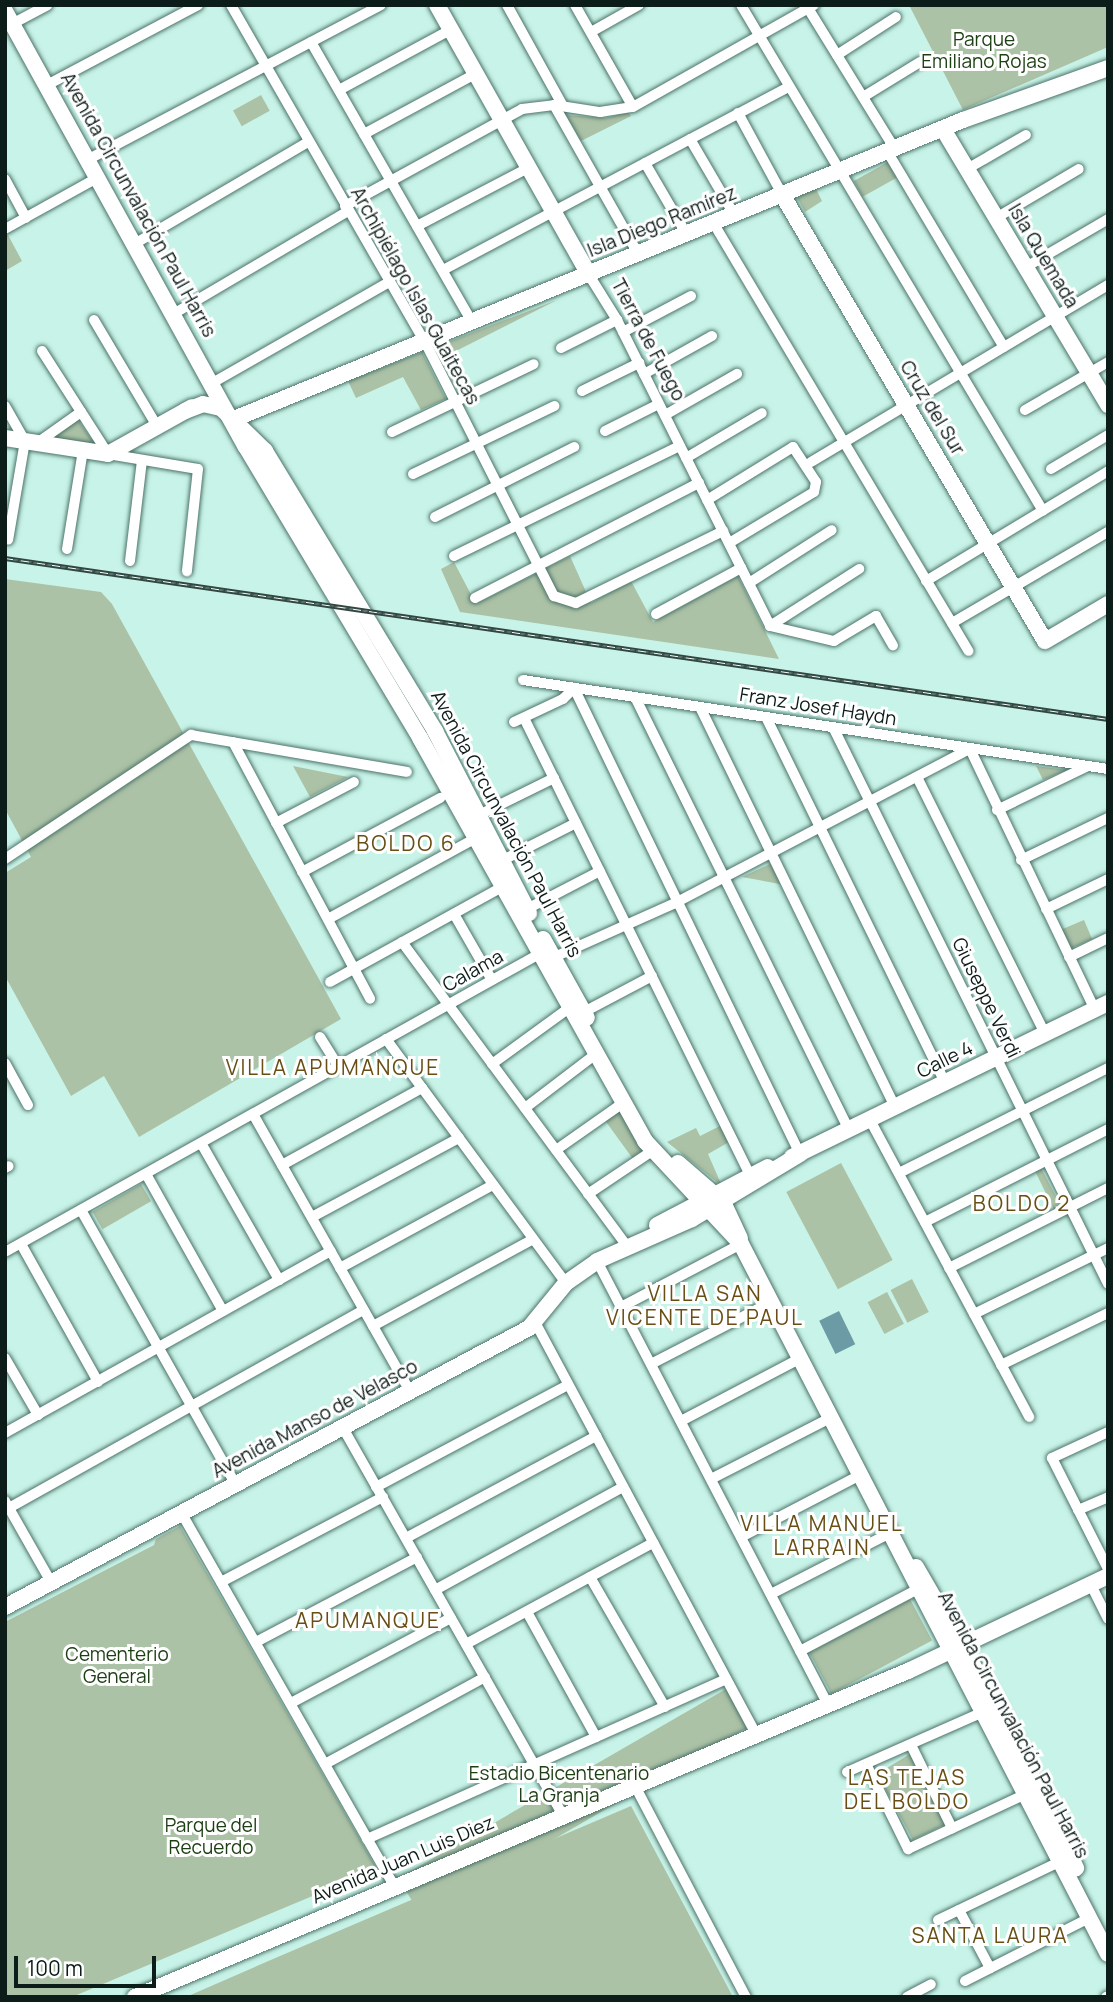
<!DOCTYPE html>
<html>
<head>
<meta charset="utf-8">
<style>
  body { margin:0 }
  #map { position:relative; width:1113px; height:2002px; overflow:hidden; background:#c8f3e8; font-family:Manrope,sans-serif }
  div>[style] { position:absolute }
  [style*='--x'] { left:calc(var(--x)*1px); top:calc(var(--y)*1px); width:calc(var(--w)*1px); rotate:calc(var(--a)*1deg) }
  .green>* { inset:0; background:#acc2a6; transform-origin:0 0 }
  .water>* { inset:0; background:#6c9aa5; transform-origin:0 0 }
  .roads { filter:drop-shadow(0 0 2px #4c7369) drop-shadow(0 0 2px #4c7369) }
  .street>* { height:10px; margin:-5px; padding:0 5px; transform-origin:5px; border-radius:5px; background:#fff }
  .secondary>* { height:16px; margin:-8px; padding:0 8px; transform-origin:8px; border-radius:8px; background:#fff }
  .rail>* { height:5px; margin-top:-2.5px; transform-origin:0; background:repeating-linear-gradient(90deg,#fff 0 8px,#324742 0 16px); box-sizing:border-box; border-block:2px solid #324742 }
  span { translate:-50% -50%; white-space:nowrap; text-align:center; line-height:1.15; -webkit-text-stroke:6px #fff; paint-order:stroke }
  .park-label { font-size:19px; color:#1b3e12 }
  .street-label { font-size:19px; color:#0c1c18 }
  .neighbourhood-label { font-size:21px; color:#684e14; letter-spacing:2px }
  .frame { position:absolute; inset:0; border:7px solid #0c1c18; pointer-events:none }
  .scale { position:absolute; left:14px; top:1956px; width:142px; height:32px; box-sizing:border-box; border:4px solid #0c1c18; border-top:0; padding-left:9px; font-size:21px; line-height:24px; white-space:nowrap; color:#0c1c18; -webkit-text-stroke:5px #fff; paint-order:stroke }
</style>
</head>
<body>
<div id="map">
  <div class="green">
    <div style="clip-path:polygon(909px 5px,1108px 5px,1108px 47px,963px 110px)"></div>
    <div style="left:261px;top:95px;width:18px;height:32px;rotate:61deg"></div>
    <div style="clip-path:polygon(628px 112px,631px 116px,581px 141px,566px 115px,606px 118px)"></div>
    <div style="left:888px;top:162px;width:18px;height:39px;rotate:61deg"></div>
    <div style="clip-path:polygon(814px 185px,822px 201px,805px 212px,795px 194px)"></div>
    <div style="clip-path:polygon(8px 235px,22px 261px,5px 271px,5px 236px)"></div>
    <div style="clip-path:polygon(557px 300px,440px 359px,435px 347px)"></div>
    <div style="clip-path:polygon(422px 352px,446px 399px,421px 410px,403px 377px,356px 398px,348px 381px)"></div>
    <div style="clip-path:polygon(78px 420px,97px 447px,46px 440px)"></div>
    <div style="clip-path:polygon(570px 556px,591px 603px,631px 581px,653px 622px,738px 576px,779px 659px,460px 612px,441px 569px,454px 562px,476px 604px)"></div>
    <div style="clip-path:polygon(5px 579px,101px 592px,112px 604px,341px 1019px,139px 1137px,104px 1076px,71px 1096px,5px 976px,5px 873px,31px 857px,5px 809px)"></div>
    <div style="clip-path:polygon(293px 766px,348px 777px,310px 797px)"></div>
    <div style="clip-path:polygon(1036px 766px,1067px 770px,1043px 780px)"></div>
    <div style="clip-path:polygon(774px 862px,785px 885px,742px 877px)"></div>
    <div style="left:1084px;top:920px;width:21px;height:27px;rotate:67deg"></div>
    <div style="clip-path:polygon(621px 1106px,646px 1149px,633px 1159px,604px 1119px)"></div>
    <div style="clip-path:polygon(720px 1126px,729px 1142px,708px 1154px,722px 1186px,667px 1142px,696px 1128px,700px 1136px)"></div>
    <div style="left:841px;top:1163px;width:110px;height:62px;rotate:62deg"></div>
    <div style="clip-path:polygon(1041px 1168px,1061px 1206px,1054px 1210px,1035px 1171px)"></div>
    <div style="left:141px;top:1184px;width:20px;height:56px;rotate:60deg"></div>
    <div style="left:912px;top:1279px;width:37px;height:24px;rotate:63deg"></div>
    <div style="left:887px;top:1292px;width:36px;height:22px;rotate:62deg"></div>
    <div style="clip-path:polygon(180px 1526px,377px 1869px,72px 1997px,5px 1997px,5px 1622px,154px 1545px,156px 1539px)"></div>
    <div style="left:910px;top:1599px;width:47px;height:114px;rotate:62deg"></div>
    <div style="left:726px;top:1689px;width:44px;height:378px;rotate:60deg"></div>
    <div style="clip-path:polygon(910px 1754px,945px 1819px,944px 1825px,913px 1840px,877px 1774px)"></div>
    <div style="clip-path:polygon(631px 1806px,733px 1997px,186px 1997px,266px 1962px)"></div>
  </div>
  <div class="water">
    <div style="left:839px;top:1311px;width:37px;height:22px;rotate:64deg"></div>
  </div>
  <div class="roads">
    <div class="street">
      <div style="--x:231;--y:5;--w:389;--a:60.1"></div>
      <div style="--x:425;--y:342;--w:285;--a:63.1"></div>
      <div style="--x:554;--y:596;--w:23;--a:18"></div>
      <div style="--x:576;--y:603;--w:164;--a:-26.1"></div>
      <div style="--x:507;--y:5;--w:115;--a:61"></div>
      <div style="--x:575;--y:5;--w:117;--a:60.4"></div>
      <div style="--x:741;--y:5;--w:589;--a:59.17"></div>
      <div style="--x:806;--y:5;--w:169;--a:58.3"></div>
      <div style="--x:12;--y:24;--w:40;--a:-28"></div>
      <div style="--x:591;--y:32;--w:55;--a:-29.4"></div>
      <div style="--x:311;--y:42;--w:323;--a:60.1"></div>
      <div style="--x:837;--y:55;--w:70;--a:-32.8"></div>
      <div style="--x:47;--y:85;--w:171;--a:-27.9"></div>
      <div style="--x:339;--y:90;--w:126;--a:-28.4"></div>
      <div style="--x:863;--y:97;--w:67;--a:-31.6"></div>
      <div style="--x:554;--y:105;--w:172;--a:60.5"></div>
      <div style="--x:738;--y:113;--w:94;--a:61.5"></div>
      <div style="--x:364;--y:134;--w:126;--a:-28.4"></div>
      <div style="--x:690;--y:139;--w:89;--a:59.7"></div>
      <div style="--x:887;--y:151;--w:228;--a:59.2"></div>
      <div style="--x:89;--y:159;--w:330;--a:-27.8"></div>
      <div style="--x:645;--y:163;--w:83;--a:59.7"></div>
      <div style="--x:967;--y:169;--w:68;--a:-30"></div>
      <div style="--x:5;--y:179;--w:44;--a:61.7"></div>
      <div style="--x:345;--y:206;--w:202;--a:-28.7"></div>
      <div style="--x:522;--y:109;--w:32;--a:-7"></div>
      <div style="--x:554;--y:105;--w:47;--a:8.7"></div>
      <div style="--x:600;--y:112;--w:33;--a:-9"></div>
      <div style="--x:633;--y:107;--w:208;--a:-29.4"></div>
      <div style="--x:996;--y:218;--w:96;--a:-30.6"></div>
      <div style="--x:714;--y:224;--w:497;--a:59.2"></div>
      <div style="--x:417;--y:226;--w:125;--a:-27.6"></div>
      <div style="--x:5;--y:229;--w:107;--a:-29"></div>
      <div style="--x:136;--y:243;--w:199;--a:-30.4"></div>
      <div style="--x:1026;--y:267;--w:95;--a:-30.3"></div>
      <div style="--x:443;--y:270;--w:391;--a:-27.9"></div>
      <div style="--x:589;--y:275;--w:53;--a:58.1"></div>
      <div style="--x:617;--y:320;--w:342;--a:63.4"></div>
      <div style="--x:175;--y:313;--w:201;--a:-30.5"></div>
      <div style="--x:94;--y:320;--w:123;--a:59.3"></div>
      <div style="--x:623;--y:332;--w:77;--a:-27.9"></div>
      <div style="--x:561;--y:348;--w:63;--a:-26.6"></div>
      <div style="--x:42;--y:351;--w:122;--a:57.3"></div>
      <div style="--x:108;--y:454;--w:91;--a:9.5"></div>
      <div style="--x:198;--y:469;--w:103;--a:96.2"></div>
      <div style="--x:644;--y:374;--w:78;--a:-29.2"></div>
      <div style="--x:214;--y:382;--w:202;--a:-29.7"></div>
      <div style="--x:582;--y:391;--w:64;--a:-26.2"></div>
      <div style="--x:5;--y:406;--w:40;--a:60.3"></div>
      <div style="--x:25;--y:441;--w:100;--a:99.7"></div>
      <div style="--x:1025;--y:410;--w:96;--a:-30"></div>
      <div style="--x:665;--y:415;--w:83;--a:-29.7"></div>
      <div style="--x:605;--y:431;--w:60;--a:-26.6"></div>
      <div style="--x:392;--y:432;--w:157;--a:-25.6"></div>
      <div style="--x:37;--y:443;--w:54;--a:-35.2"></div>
      <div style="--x:686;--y:458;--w:88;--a:-30.6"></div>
      <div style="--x:811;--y:462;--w:346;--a:-30.8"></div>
      <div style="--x:1051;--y:469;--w:66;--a:-30.8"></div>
      <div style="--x:413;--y:474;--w:157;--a:-25.7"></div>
      <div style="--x:707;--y:500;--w:101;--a:-31.6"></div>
      <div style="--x:793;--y:447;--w:42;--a:56.7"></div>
      <div style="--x:816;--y:482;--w:10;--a:101"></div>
      <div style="--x:814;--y:492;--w:99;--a:149"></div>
      <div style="--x:435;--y:517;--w:156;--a:-26.7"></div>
      <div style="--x:67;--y:549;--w:100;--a:-80.8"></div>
      <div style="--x:454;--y:556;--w:251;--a:-26"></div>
      <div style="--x:130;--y:561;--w:101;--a:-83.2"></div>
      <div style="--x:926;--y:581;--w:213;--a:-31.1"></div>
      <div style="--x:749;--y:583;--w:98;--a:-32.6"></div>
      <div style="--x:475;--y:598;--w:252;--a:-27.2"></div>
      <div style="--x:656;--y:614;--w:97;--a:-28.4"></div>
      <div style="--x:952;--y:623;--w:181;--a:-30.3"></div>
      <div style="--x:770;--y:626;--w:66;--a:13.2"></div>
      <div style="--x:834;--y:641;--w:49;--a:-30.8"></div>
      <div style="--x:876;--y:616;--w:34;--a:60"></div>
      <div style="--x:770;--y:626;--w:106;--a:-32.6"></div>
      <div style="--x:523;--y:680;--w:592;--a:8.65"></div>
      <div style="--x:574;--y:688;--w:518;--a:64.13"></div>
      <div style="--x:635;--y:697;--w:483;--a:63.7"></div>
      <div style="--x:700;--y:707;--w:445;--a:64"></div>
      <div style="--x:766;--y:717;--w:407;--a:63.9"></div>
      <div style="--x:525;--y:720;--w:508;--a:63.69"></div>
      <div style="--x:514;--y:722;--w:54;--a:-25.1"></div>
      <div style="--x:563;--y:699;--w:16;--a:-45"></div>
      <div style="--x:833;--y:727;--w:621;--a:63.72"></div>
      <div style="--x:233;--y:742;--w:291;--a:61.9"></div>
      <div style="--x:917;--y:777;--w:287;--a:63.5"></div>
      <div style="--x:997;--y:810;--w:101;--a:-25.8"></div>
      <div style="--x:477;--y:816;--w:86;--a:-26.3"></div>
      <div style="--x:276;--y:823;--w:88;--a:-27.7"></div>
      <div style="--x:5;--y:859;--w:224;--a:-33.7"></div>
      <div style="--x:191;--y:735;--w:219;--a:9.7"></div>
      <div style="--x:1021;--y:860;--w:97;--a:-25.8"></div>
      <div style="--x:501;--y:861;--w:84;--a:-26.9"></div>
      <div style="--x:302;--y:872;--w:157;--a:-28.2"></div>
      <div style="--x:527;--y:909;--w:82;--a:-27.5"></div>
      <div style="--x:1046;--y:909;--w:69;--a:-25.8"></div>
      <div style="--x:454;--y:914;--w:76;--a:60.1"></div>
      <div style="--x:328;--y:919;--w:169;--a:-28.7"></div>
      <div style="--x:402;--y:942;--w:378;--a:53.5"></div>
      <div style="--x:1069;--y:957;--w:43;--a:-26"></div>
      <div style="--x:330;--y:982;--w:196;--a:-28.9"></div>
      <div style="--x:584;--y:1012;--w:77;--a:-27.9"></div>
      <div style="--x:320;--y:1037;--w:34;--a:58"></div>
      <div style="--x:386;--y:1039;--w:303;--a:53.6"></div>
      <div style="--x:5;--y:1063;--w:48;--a:61.3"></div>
      <div style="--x:492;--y:1064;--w:95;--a:-36"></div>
      <div style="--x:525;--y:1108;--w:89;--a:-37.3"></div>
      <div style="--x:253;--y:1114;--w:319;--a:60.5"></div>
      <div style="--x:870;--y:1120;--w:337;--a:61.8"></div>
      <div style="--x:201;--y:1143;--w:158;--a:60.3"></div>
      <div style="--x:556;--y:1150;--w:82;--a:-35"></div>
      <div style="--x:282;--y:1165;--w:160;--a:-28.8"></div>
      <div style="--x:5;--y:1168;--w:4;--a:-27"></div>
      <div style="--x:899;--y:1173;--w:234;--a:-26.7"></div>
      <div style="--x:146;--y:1174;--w:157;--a:60.7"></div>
      <div style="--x:588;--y:1194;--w:77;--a:-33.9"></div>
      <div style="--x:81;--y:1210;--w:316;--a:60.6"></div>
      <div style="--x:312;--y:1217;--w:167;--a:-28.3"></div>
      <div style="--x:925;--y:1222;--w:205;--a:-26.9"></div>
      <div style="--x:21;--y:1244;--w:158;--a:60.8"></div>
      <div style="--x:5;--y:1252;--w:612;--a:-29.16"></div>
      <div style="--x:539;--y:954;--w:20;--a:3"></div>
      <div style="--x:559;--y:955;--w:127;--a:-24.1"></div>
      <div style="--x:675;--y:903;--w:333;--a:-27.6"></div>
      <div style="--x:970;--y:749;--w:289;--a:64.4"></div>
      <div style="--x:597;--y:1261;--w:497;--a:62.5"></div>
      <div style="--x:340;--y:1268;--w:174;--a:-28.5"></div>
      <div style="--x:949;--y:1268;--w:178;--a:-26.7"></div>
      <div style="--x:621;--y:1307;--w:136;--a:-27.7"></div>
      <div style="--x:974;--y:1314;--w:149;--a:-26.2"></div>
      <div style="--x:535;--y:1322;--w:466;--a:61.8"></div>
      <div style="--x:373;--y:1326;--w:182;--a:-28.5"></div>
      <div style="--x:5;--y:1358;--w:66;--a:59.9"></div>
      <div style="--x:651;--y:1364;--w:135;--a:-27.3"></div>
      <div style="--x:1001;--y:1365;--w:119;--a:-25.9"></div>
      <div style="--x:681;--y:1421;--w:136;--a:-27.7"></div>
      <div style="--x:343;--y:1428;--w:445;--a:60.4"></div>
      <div style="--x:1108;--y:1432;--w:62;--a:155.1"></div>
      <div style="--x:1052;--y:1458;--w:124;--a:63.2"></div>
      <div style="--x:5;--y:1433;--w:373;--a:-29.2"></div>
      <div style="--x:711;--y:1479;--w:136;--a:-27.1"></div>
      <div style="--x:376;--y:1487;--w:217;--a:-28"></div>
      <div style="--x:5;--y:1501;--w:93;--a:60.4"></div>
      <div style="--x:9;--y:1508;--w:406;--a:-29.2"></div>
      <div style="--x:1078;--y:1510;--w:33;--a:-23"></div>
      <div style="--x:182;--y:1514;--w:430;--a:60.3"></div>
      <div style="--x:741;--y:1537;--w:136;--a:-27.5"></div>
      <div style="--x:406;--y:1538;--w:216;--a:-28.2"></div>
      <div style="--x:590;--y:1577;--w:150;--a:60"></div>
      <div style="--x:221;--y:1582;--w:183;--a:-27.7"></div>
      <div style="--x:1090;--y:1583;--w:40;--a:63.4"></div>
      <div style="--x:435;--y:1590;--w:214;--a:-28.7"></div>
      <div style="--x:771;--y:1594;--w:136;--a:-27.1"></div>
      <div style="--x:527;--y:1612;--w:143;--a:61.1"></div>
      <div style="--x:256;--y:1642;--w:182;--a:-27.8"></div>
      <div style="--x:466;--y:1644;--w:213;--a:-28.4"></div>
      <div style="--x:800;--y:1651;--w:133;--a:-27.7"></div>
      <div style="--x:291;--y:1703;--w:181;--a:-28"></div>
      <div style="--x:911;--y:1745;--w:93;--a:63.7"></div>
      <div style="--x:325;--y:1764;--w:182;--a:-28.5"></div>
      <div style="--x:867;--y:1766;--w:93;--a:63.7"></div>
      <div style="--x:908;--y:1849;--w:130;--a:-25"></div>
      <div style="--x:847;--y:1772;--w:149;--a:-23.8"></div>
      <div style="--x:634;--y:1784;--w:241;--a:62.3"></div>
      <div style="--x:367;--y:1839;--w:393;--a:-24"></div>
      <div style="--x:959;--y:1910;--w:66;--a:61.9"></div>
      <div style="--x:938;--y:1920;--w:136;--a:-25.6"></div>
      <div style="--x:965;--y:1981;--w:139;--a:-26.9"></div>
      <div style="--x:907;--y:1997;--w:27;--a:-28"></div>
      <div style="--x:1106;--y:1997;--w:2;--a:-27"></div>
    </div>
    <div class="secondary">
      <div style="--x:437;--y:5;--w:310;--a:60.6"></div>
      <div style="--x:5;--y:11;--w:498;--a:61.1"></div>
      <div style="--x:246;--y:447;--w:339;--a:59.1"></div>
      <div style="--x:420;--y:738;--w:462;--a:60.8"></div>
      <div style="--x:645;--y:1141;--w:141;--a:47"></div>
      <div style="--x:741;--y:1244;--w:799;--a:62.67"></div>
      <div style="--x:943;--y:129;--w:322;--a:59.1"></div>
      <div style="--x:783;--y:196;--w:516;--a:59.51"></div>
      <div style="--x:1045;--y:641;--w:73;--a:-30.4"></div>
      <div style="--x:185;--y:411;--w:19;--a:-21"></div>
      <div style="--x:203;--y:404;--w:18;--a:13"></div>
      <div style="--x:221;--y:408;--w:62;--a:44.3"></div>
      <div style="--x:265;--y:451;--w:328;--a:58.7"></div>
      <div style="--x:435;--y:731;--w:205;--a:62.7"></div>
      <div style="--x:234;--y:419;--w:788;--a:-22.3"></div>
      <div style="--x:963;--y:120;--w:154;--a:-19.7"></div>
      <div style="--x:5;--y:438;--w:104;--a:8.8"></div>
      <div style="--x:108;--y:454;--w:96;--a:-29.2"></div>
      <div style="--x:543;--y:939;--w:90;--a:60.9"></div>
      <div style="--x:792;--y:1157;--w:352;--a:-26"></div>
      <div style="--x:678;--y:1163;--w:60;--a:40.9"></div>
      <div style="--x:723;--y:1202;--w:40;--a:65"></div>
      <div style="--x:657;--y:1225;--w:125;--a:-27.6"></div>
      <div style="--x:916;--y:1567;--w:165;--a:59.9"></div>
      <div style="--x:999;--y:1710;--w:176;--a:64"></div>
      <div style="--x:5;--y:1607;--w:594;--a:-28.03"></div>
      <div style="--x:529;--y:1328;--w:58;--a:-50.6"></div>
      <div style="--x:566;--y:1283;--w:38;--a:-35"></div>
      <div style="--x:597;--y:1261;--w:104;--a:-23.9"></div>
      <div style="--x:692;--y:1219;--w:126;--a:-31"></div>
      <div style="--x:135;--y:1997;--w:839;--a:-22.87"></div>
      <div style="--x:908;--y:1671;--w:221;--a:-25.4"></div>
    </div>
  </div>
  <div class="rail">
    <div style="--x:5;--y:558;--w:1115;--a:8.3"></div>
  </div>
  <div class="park-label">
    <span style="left:984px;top:51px">Parque<br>Emiliano Rojas</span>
    <span style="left:117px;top:1666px">Cementerio<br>General</span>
    <span style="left:559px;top:1785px">Estadio Bicentenario<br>La Granja</span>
    <span style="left:211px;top:1837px">Parque del<br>Recuerdo</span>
  </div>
  <div class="street-label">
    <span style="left:138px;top:205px;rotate:61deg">Avenida Circunvalación Paul Harris</span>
    <span style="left:662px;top:222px;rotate:-22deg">Isla Diego Ramírez</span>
    <span style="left:1043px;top:256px;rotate:59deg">Isla Quemada</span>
    <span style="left:415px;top:296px;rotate:61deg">Archipiélago Islas Guaitecas</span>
    <span style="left:648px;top:340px;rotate:62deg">Tierra de Fuego</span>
    <span style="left:932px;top:408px;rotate:59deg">Cruz del Sur</span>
    <span style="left:818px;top:707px;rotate:9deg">Franz Josef Haydn</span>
    <span style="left:506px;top:824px;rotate:62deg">Avenida Circunvalación Paul Harris</span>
    <span style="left:473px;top:971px;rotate:-29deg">Calama</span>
    <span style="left:986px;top:998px;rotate:64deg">Giuseppe Verdi</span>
    <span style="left:945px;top:1060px;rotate:-26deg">Calle 4</span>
    <span style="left:315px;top:1419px;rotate:-28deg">Avenida Manso de Velasco</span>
    <span style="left:1013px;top:1725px;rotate:62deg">Avenida Circunvalación Paul Harris</span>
    <span style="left:403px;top:1860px;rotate:-23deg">Avenida Juan Luis Diez</span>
  </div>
  <div class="neighbourhood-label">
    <span style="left:406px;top:843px">BOLDO 6</span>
    <span style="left:333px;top:1067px">VILLA APUMANQUE</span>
    <span style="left:1022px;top:1203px">BOLDO 2</span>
    <span style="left:705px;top:1305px">VILLA SAN<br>VICENTE DE PAUL</span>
    <span style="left:822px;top:1535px">VILLA MANUEL<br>LARRAIN</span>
    <span style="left:368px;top:1620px">APUMANQUE</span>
    <span style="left:907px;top:1789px">LAS TEJAS<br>DEL BOLDO</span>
    <span style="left:990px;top:1935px">SANTA LAURA</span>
  </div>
  <div class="frame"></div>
  <div class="scale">100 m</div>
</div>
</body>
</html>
